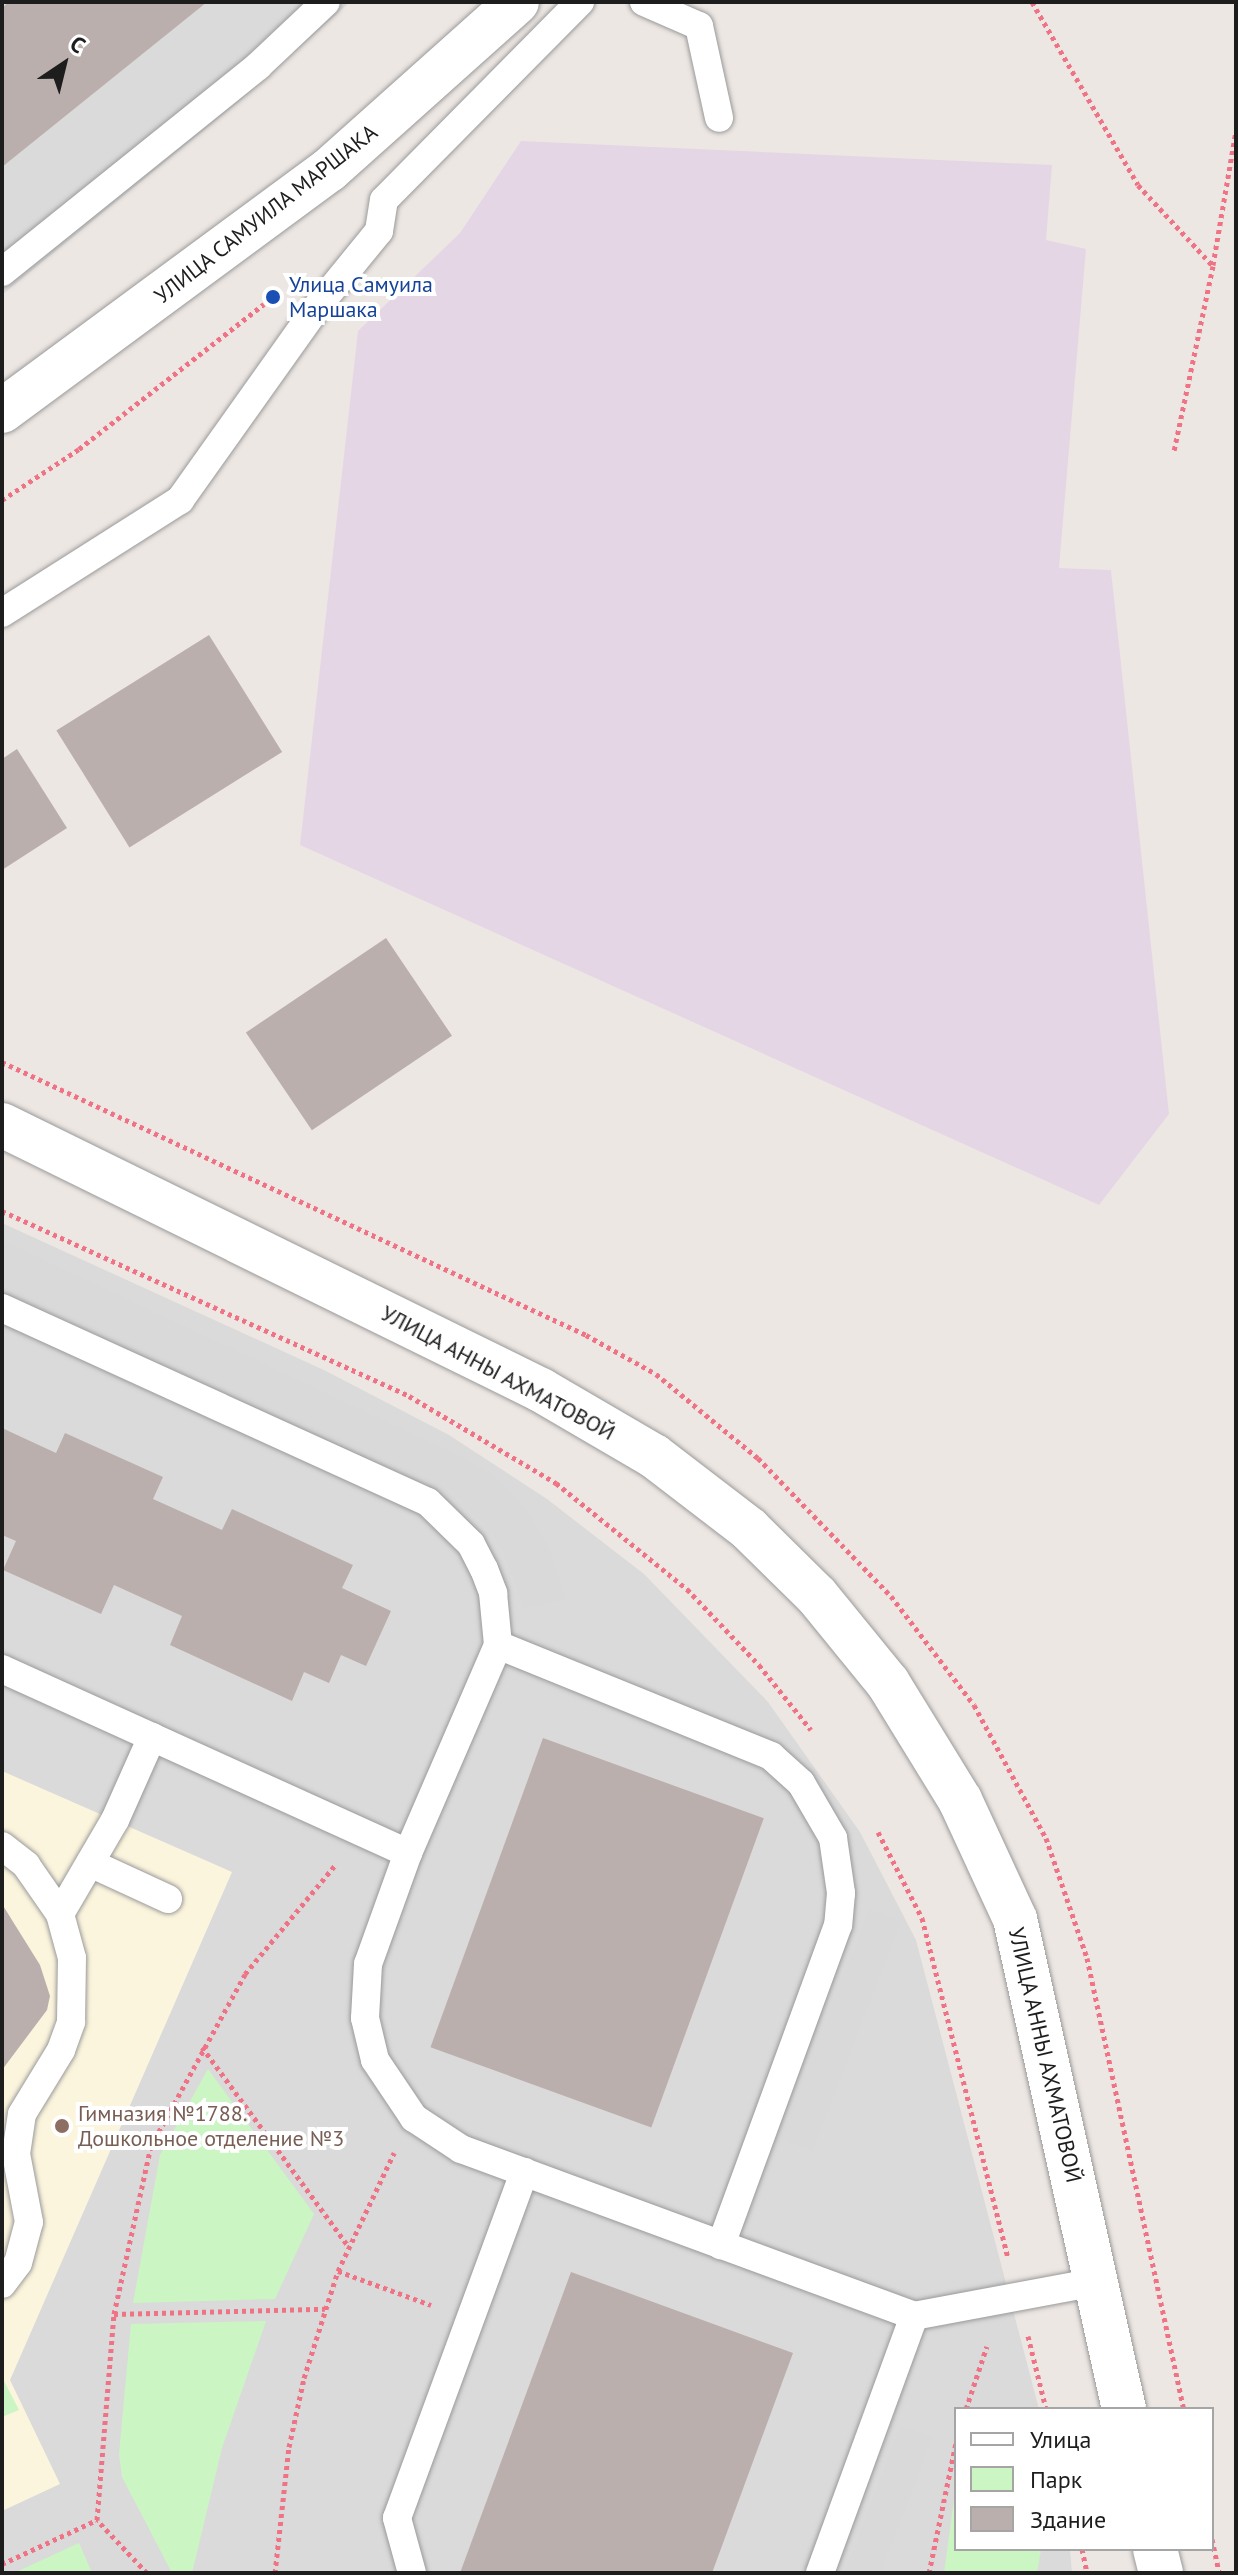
<!DOCTYPE html>
<html>
<head>
<meta charset="utf-8">
<style>
  body { margin:0 }
  #map { position:relative; width:1238px; height:2575px; overflow:hidden; background:#ede7e3; font-family:"PT Sans",sans-serif }
  div>[style] { position:absolute }
  [style*='--x'] { left:calc(var(--x)*1px); top:calc(var(--y)*1px); width:calc(var(--w)*1px); rotate:calc(var(--a)*1deg) }
  .residential>* { inset:0; background:#dbdada }
  .industrial>* { inset:0; background:#e5d6e6 }
  .education>* { inset:0; background:#fcf5dd }
  .park>* { inset:0; background:#cbf5c3 }
  .parking>* { inset:0; background:#d9d9d9; transform-origin:0 0 }
  .building>* { inset:0; background:#baafad; transform-origin:0 0 }
  .path>* { height:5px; margin-top:-2.5px; transform-origin:0; background:repeating-linear-gradient(90deg,#ef7384 0 4px,transparent 0 8px) }
  .roads { filter:drop-shadow(0 0 2px #9a9a9a) drop-shadow(0 0 2px #9a9a9a) }
  .service>* { height:28px; margin:-14px; padding:0 14px; transform-origin:14px; border-radius:14px; background:#fff }
  .minor>* { height:44px; margin:-22px; padding:0 22px; transform-origin:22px; border-radius:22px; background:#fff }
  .dots>* { width:22px; height:22px; translate:-50% -50%; box-sizing:border-box; border:4px solid #fff; border-radius:50% }
  span { translate:-50% -50%; white-space:nowrap; text-align:center; line-height:1.15; -webkit-text-stroke:8px #fff; paint-order:stroke }
  .street-label { font-size:22px; color:#1d1d1d }
  .transit-label { font-size:22px; color:#164399 }
  .left { translate:0 -50%; text-align:left }
  .education-label { font-size:22px; color:#785e54 }
  .frame { position:absolute; inset:0; border:4px solid #1d1d1d; pointer-events:none }
  .legend { position:absolute; left:954px; top:2407px; width:260px; height:144px; box-sizing:border-box; background:#fff; border:2px solid #a5a5a5; margin:0; padding:10px 14px; list-style:none; font-size:24px; color:#1d1d1d }
  .legend li { display:flex; align-items:center; gap:16px; height:40px }
  .legend b { width:40px; border:2px solid #a5a5a5 }
  .north { position:absolute; left:24px; top:24px; width:80px; height:80px; -webkit-text-stroke:6px #fff; paint-order:stroke; rotate:35deg; font-size:22px; font-weight:700; line-height:32px; text-align:center; color:#1d1d1d }
  .north::after { content:''; display:block; margin:auto; width:28px; height:36px; background:#1d1d1d; clip-path:polygon(50% 0,100% 100%,50% 72%,0 100%) }
</style>
</head>
<body>
<div id="map">
  <div class="residential">
    <div style="clip-path:polygon(2px 2px,350px 2px,236px 104px,2px 295px)"></div>
    <div style="clip-path:polygon(2px 1223px,326px 1371px,449px 1435px,547px 1499px,644px 1574px,768px 1702px,860px 1832px,916px 1940px,1039px 2409px,956px 2409px,956px 2549px,1070px 2549px,1072px 2573px,2px 2573px)"></div>
  </div>
  <div class="industrial">
    <div style="clip-path:polygon(521px 141px,1052px 165px,1046px 240px,1086px 249px,1059px 568px,1111px 570px,1169px 1114px,1099px 1205px,300px 845px,358px 331px,460px 233px)"></div>
  </div>
  <div class="education">
    <div style="clip-path:polygon(2px 1771px,232px 1872px,10px 2380px,60px 2484px,2px 2511px)"></div>
  </div>
  <div class="park">
    <div style="clip-path:polygon(208px 2069px,314px 2214px,275px 2299px,133px 2303px,160px 2155px)"></div>
    <div style="clip-path:polygon(266px 2321px,222px 2448px,192px 2573px,172px 2573px,122px 2477px,119px 2454px,131px 2324px)"></div>
    <div style="clip-path:polygon(2px 2377px,19px 2410px,2px 2417px)"></div>
    <div style="clip-path:polygon(956px 2485px,956px 2549px,1041px 2549px,1037px 2573px,944px 2573px)"></div>
    <div style="clip-path:polygon(79px 2543px,92px 2573px,14px 2573px)"></div>
  </div>
  <div class="parking">
    <div style="clip-path:polygon(2px 1240px,472px 1462px,498px 1479px,530px 1514px,549px 1548px,566px 1599px,524px 1609px,501px 1547px,481px 1521px,450px 1497px,2px 1290px)"></div>
    <div style="left:869px;top:1909px;width:34px;height:246px;rotate:21deg"></div>
    <div style="left:901px;top:2425px;width:34px;height:158px;rotate:21deg"></div>
  </div>
  <div class="building">
    <div style="clip-path:polygon(9px 2px,207px 2px,2px 167px,2px 8px)"></div>
    <div style="left:209px;top:635px;width:138px;height:180px;rotate:58deg"></div>
    <div style="clip-path:polygon(17px 749px,67px 828px,2px 870px,2px 759px)"></div>
    <div style="left:386px;top:938px;width:118px;height:169px;rotate:56deg"></div>
    <div style="clip-path:polygon(2px 1428px,56px 1453px,65px 1433px,163px 1477px,153px 1499px,222px 1530px,232px 1509px,353px 1565px,342px 1588px,391px 1611px,366px 1666px,341px 1655px,329px 1683px,304px 1672px,292px 1701px,170px 1645px,182px 1616px,114px 1585px,101px 1614px,3px 1570px,16px 1541px,2px 1535px)"></div>
    <div style="left:543px;top:1738px;width:235px;height:329px;rotate:20deg"></div>
    <div style="clip-path:polygon(2px 1904px,40px 1965px,50px 1996px,47px 2010px,2px 2070px)"></div>
    <div style="clip-path:polygon(571px 2272px,793px 2353px,712px 2573px,460px 2573px)"></div>
  </div>
  <div class="path">
    <div style="--x:1032;--y:2;--w:211;--a:59.9"></div>
    <div style="--x:1138;--y:185;--w:110;--a:47.2"></div>
    <div style="--x:1213;--y:266;--w:189;--a:101.9"></div>
    <div style="--x:1213;--y:265;--w:136;--a:-80.3"></div>
    <div style="--x:2;--y:500;--w:92;--a:-33.5"></div>
    <div style="--x:79;--y:449;--w:235;--a:-38.1"></div>
    <div style="--x:2;--y:1062;--w:645;--a:25.05"></div>
    <div style="--x:586;--y:1335;--w:80;--a:29.1"></div>
    <div style="--x:656;--y:1374;--w:132;--a:39.5"></div>
    <div style="--x:758;--y:1458;--w:192;--a:46.1"></div>
    <div style="--x:891;--y:1596;--w:137;--a:52.7"></div>
    <div style="--x:974;--y:1705;--w:151;--a:61.6"></div>
    <div style="--x:1046;--y:1838;--w:127;--a:71.1"></div>
    <div style="--x:1087;--y:1958;--w:461;--a:77.9"></div>
    <div style="--x:2;--y:1211;--w:447;--a:24.4"></div>
    <div style="--x:409;--y:1396;--w:171;--a:30.6"></div>
    <div style="--x:556;--y:1483;--w:169;--a:39"></div>
    <div style="--x:687;--y:1589;--w:105;--a:46.5"></div>
    <div style="--x:759;--y:1665;--w:83;--a:51.3"></div>
    <div style="--x:878;--y:1832;--w:97;--a:62.9"></div>
    <div style="--x:922;--y:1918;--w:350;--a:75.8"></div>
    <div style="--x:202;--y:2047;--w:247;--a:53.7"></div>
    <div style="--x:338;--y:2271;--w:99;--a:20.1"></div>
    <div style="--x:114;--y:2314;--w:211;--a:-1.4"></div>
    <div style="--x:1028;--y:2336;--w:75;--a:76.1"></div>
    <div style="--x:966;--y:2409;--w:66;--a:-71.6"></div>
    <div style="--x:1212;--y:2539;--w:35;--a:78"></div>
    <div style="--x:1082;--y:2549;--w:25;--a:78"></div>
    <div style="--x:2;--y:2564;--w:105;--a:-24.9"></div>
    <div style="--x:147;--y:2573;--w:73;--a:-133.3"></div>
    <div style="--x:97;--y:2520;--w:207;--a:-85.3"></div>
    <div style="--x:114;--y:2314;--w:172;--a:-77.6"></div>
    <div style="--x:151;--y:2146;--w:196;--a:-61.3"></div>
    <div style="--x:245;--y:1974;--w:143;--a:-50.4"></div>
    <div style="--x:275;--y:2573;--w:127;--a:-83.7"></div>
    <div style="--x:289;--y:2447;--w:71;--a:-77.7"></div>
    <div style="--x:304;--y:2378;--w:112;--a:-72.4"></div>
    <div style="--x:338;--y:2271;--w:131;--a:-64.6"></div>
    <div style="--x:929;--y:2573;--w:133;--a:-78.3"></div>
  </div>
  <div class="roads">
    <div class="service">
      <div style="--x:644;--y:2;--w:60;--a:23.6"></div>
      <div style="--x:699;--y:26;--w:94;--a:77.7"></div>
      <div style="--x:2;--y:272;--w:329;--a:-38.8"></div>
      <div style="--x:258;--y:66;--w:93;--a:-43.3"></div>
      <div style="--x:2;--y:613;--w:211;--a:-32.4"></div>
      <div style="--x:180;--y:500;--w:237;--a:-54.6"></div>
      <div style="--x:317;--y:307;--w:98;--a:-50.8"></div>
      <div style="--x:379;--y:231;--w:31;--a:-81"></div>
      <div style="--x:384;--y:200;--w:279;--a:-45.3"></div>
      <div style="--x:2;--y:1308;--w:468;--a:24.5"></div>
      <div style="--x:428;--y:1502;--w:60;--a:44.3"></div>
      <div style="--x:471;--y:1544;--w:28;--a:63"></div>
      <div style="--x:484;--y:1569;--w:26;--a:69"></div>
      <div style="--x:493;--y:1593;--w:52;--a:84.5"></div>
      <div style="--x:498;--y:1645;--w:227;--a:113.4"></div>
      <div style="--x:408;--y:1853;--w:118;--a:109.8"></div>
      <div style="--x:368;--y:1964;--w:54;--a:93.2"></div>
      <div style="--x:365;--y:2018;--w:43;--a:76.6"></div>
      <div style="--x:375;--y:2060;--w:70;--a:56.1"></div>
      <div style="--x:414;--y:2118;--w:56;--a:33.4"></div>
      <div style="--x:461;--y:2149;--w:483;--a:20.2"></div>
      <div style="--x:498;--y:1645;--w:295;--a:22.1"></div>
      <div style="--x:771;--y:1756;--w:40;--a:42"></div>
      <div style="--x:801;--y:1783;--w:64;--a:59.8"></div>
      <div style="--x:833;--y:1838;--w:56;--a:81.7"></div>
      <div style="--x:841;--y:1893;--w:32;--a:95"></div>
      <div style="--x:838;--y:1925;--w:341;--a:110.1"></div>
      <div style="--x:2;--y:1669;--w:446;--a:24.4"></div>
      <div style="--x:2;--y:1846;--w:31;--a:38"></div>
      <div style="--x:26;--y:1865;--w:60;--a:55.2"></div>
      <div style="--x:90;--y:1863;--w:86;--a:24.8"></div>
      <div style="--x:2;--y:2284;--w:26;--a:-53"></div>
      <div style="--x:18;--y:2263;--w:42;--a:-75"></div>
      <div style="--x:29;--y:2222;--w:69;--a:-100.8"></div>
      <div style="--x:16;--y:2154;--w:40;--a:-81.5"></div>
      <div style="--x:22;--y:2114;--w:75;--a:-58.6"></div>
      <div style="--x:61;--y:2050;--w:30;--a:-70"></div>
      <div style="--x:71;--y:2022;--w:64;--a:-89.1"></div>
      <div style="--x:72;--y:1958;--w:46;--a:-105.3"></div>
      <div style="--x:60;--y:1914;--w:109;--a:-59.7"></div>
      <div style="--x:115;--y:1820;--w:91;--a:-66"></div>
      <div style="--x:412;--y:2573;--w:57;--a:-105.3"></div>
      <div style="--x:397;--y:2518;--w:369;--a:-69.8"></div>
      <div style="--x:820;--y:2573;--w:274;--a:-69.9"></div>
      <div style="--x:914;--y:2316;--w:185;--a:-10.6"></div>
    </div>
    <div class="minor">
      <div style="--x:2;--y:411;--w:406;--a:-36.4"></div>
      <div style="--x:329;--y:170;--w:252;--a:-41.8"></div>
      <div style="--x:2;--y:1125;--w:601;--a:26.18"></div>
      <div style="--x:541;--y:1390;--w:131;--a:30.3"></div>
      <div style="--x:654;--y:1456;--w:120;--a:37.5"></div>
      <div style="--x:749;--y:1529;--w:95;--a:44.6"></div>
      <div style="--x:817;--y:1596;--w:112;--a:50.8"></div>
      <div style="--x:888;--y:1683;--w:137;--a:58.4"></div>
      <div style="--x:960;--y:1800;--w:131;--a:65.2"></div>
      <div style="--x:1015;--y:1919;--w:502;--a:77.46"></div>
      <div style="--x:1155;--y:2549;--w:25;--a:76"></div>
    </div>
  </div>
  <div class="dots">
    <div style="left:273px;top:297px;background:#1a4fb4"></div>
    <div style="left:62px;top:2126px;background:#8d6e63"></div>
  </div>
  <div class="street-label">
    <span style="left:266px;top:214px;rotate:-38deg">УЛИЦА САМУИЛА МАРШАКА</span>
    <span style="left:498px;top:1373px;rotate:28deg">УЛИЦА АННЫ АХМАТОВОЙ</span>
    <span style="left:1045px;top:2055px;rotate:77deg">УЛИЦА АННЫ АХМАТОВОЙ</span>
  </div>
  <div class="transit-label">
    <span class="left" style="left:289px;top:297px">Улица Самуила<br>Маршака</span>
  </div>
  <div class="education-label">
    <span class="left" style="left:78px;top:2126px">Гимназия №1788.<br>Дошкольное отделение №3</span>
  </div>
  <div class="frame"></div>
  <ul class="legend">
  <li><b style="height:10px;background:#fff"></b>Улица</li>
  <li><b style="height:22px;background:#cbf5c3"></b>Парк</li>
  <li><b style="height:22px;background:#baafad"></b>Здание</li>
  </ul>
  <div class="north">С</div>
</div>
</body>
</html>
